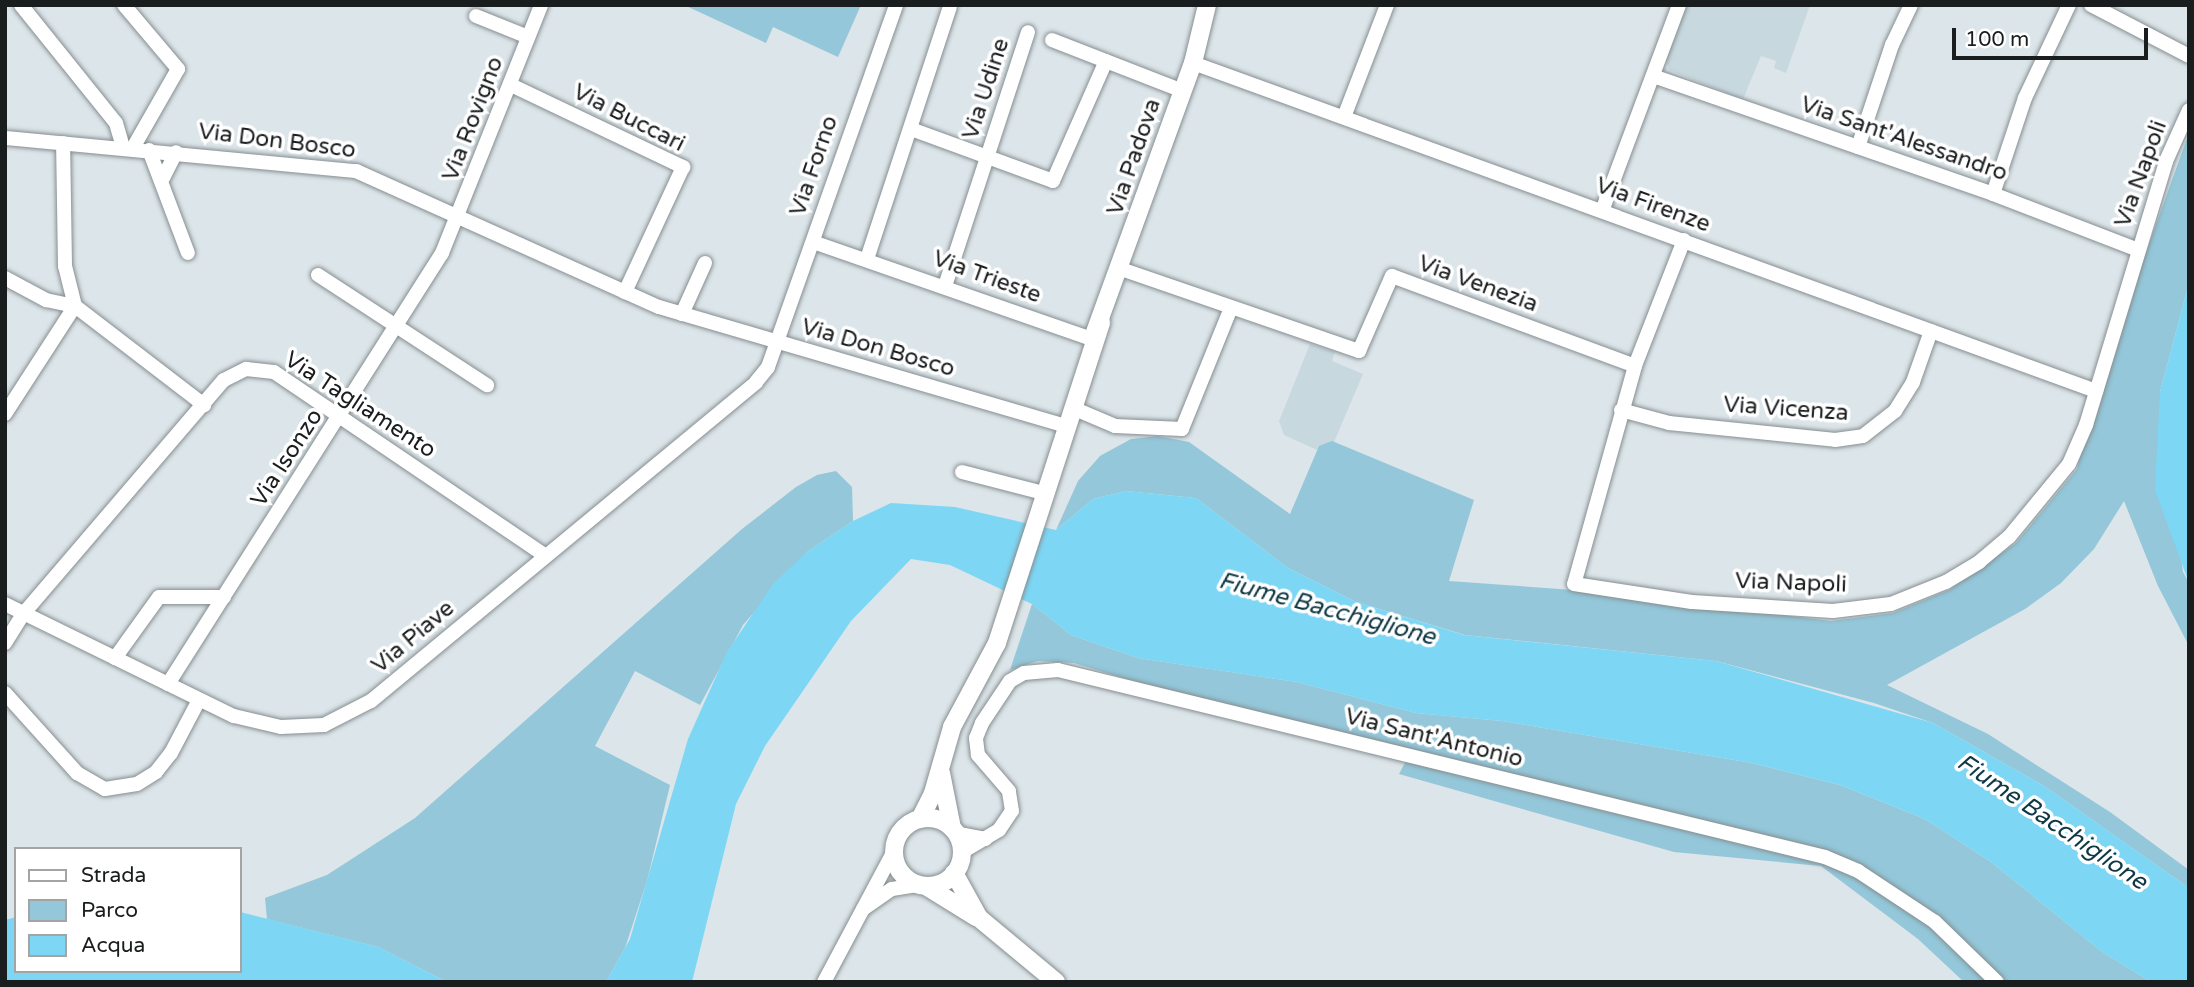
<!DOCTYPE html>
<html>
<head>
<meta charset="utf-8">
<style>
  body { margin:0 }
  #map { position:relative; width:2194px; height:987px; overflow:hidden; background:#dce5e9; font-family:"Varela Round",sans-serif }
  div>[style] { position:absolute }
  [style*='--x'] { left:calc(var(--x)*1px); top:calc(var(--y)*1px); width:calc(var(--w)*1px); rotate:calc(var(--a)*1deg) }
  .built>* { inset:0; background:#c7d9df }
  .green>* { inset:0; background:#93c7d9 }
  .water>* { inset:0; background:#7dd7f4 }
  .roads { filter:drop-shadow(0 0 2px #868e91) drop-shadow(0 0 2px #868e91) }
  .minor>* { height:14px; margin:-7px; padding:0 7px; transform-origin:7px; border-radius:7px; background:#fff }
  .major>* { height:18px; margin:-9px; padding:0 9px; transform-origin:9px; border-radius:9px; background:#fff }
  .major>.ring { margin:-9px; padding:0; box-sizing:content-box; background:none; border:18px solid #fff; border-radius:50% }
  span { translate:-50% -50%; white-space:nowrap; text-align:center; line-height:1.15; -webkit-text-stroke:7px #fff; paint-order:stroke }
  .street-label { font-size:23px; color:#1a1d1e }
  .water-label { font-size:24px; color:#0e3844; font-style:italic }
  .frame { position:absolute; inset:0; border:7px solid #1a1d1e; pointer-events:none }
  .legend { position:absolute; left:14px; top:847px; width:228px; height:126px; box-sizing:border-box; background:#fff; border:2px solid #a3a5a5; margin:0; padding:9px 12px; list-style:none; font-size:21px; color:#1a1d1e }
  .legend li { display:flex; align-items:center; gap:14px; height:35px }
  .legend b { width:35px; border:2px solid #a3a5a5 }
  .scale { position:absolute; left:1952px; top:28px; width:196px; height:32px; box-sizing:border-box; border:4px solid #1a1d1e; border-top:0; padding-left:9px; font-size:21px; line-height:24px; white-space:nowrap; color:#1a1d1e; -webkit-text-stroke:5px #fff; paint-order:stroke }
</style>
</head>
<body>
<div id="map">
  <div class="built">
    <div style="clip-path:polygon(1686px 5px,1810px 5px,1786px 73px,1774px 68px,1776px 61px,1761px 56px,1743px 99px,1669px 70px,1666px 60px)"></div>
    <div style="clip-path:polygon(1310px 344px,1335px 352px,1332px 361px,1363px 374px,1334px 442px,1317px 450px,1284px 435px,1279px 421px)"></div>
  </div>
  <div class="green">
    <div style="clip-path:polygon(684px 5px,861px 5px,838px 57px,773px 27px,766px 43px)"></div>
    <div style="clip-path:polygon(2189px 133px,2189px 283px,2160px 392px,2183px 572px,2189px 583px,2189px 646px,2158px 586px,2124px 501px,2094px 549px,2061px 583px,2025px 609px,1887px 685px,1988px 734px,2110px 812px,2189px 870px,2189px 888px,2044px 786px,1933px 723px,1874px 703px,1716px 661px,1465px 635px,1356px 602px,1288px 568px,1196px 498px,1126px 491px,1093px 499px,1056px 530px,1078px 481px,1100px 456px,1131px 439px,1158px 436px,1189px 442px,1290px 514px,1319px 446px,1332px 441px,1474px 500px,1449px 581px,1574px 590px,1831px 621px,1893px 613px,1949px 590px,2016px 543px,2077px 469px,2096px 391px)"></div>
    <div style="clip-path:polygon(836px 471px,852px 487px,853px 521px,807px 552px,743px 625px,700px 705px,635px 671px,595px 746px,670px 785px,647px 881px,625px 948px,606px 982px,447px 982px,378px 947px,267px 919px,265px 898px,327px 875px,415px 818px,742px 529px,796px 487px,817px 475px)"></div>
    <div style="clip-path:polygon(1032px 604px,1071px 635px,1138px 658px,1297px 682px,1416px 713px,1502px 721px,1752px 763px,1840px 785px,1925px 819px,1991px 862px,2101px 951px,2151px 982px,1964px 982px,1918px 939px,1821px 866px,1674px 852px,1399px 774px,1409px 755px,1206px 703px,1074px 663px,1038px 661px,1010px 670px)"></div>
  </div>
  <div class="water">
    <div style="clip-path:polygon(2189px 283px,2189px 583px,2155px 490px,2160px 392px)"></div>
    <div style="clip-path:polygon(1126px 491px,1196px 498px,1288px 568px,1356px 602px,1464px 635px,1716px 661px,1933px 723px,2044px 786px,2189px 888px,2189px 982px,2151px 982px,2101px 951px,1991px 862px,1925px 819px,1840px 785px,1752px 763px,1502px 721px,1416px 713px,1297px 682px,1138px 658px,1071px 635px,1032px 604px,950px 565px,911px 559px,851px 621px,765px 746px,736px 804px,692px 982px,606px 982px,630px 939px,688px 739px,727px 652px,773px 584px,807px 552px,853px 521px,891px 503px,955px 507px,1056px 530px,1093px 499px)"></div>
    <div style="clip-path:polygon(240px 912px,378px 947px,447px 982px,5px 982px,5px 920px,16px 917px,16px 971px,240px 971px)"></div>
  </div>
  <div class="roads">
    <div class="minor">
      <div style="--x:21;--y:5;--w:151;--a:51.2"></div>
      <div style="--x:116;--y:123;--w:25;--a:74"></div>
      <div style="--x:124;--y:5;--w:84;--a:49.8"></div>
      <div style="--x:178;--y:69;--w:91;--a:119.7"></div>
      <div style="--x:2091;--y:5;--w:110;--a:27.5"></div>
      <div style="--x:476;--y:16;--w:56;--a:22"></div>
      <div style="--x:1052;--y:40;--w:141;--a:21.3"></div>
      <div style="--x:1193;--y:63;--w:961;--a:19.96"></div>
      <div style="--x:1653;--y:76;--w:360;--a:19.1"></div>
      <div style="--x:1993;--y:194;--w:155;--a:21.1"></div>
      <div style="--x:511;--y:85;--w:191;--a:25.5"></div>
      <div style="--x:683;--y:167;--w:138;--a:114.9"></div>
      <div style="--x:1344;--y:117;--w:120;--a:-69"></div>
      <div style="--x:911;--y:129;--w:151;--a:20.1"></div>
      <div style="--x:1053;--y:181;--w:131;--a:-66.2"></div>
      <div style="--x:5;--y:138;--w:353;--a:5.4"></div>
      <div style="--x:356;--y:171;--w:332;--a:24.2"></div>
      <div style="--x:659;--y:307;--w:420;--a:16.3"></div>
      <div style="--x:1858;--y:147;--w:108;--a:-71.6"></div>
      <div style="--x:1892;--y:45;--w:44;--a:-64.6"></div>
      <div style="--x:149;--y:150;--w:110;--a:69.3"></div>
      <div style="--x:163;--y:178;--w:29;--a:-63"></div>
      <div style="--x:1993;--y:194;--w:101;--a:-71.6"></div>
      <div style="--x:2025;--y:98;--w:103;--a:-64.7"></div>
      <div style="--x:1602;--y:211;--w:220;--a:-69.5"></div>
      <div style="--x:1684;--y:240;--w:135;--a:111.3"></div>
      <div style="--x:1635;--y:366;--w:226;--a:105.6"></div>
      <div style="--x:1574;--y:584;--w:119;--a:8.7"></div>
      <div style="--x:1692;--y:602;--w:141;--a:3.7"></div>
      <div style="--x:1833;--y:611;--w:58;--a:-6.9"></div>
      <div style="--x:1891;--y:604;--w:59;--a:-21.8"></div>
      <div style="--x:1946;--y:582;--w:39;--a:-31"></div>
      <div style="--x:1979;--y:562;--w:39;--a:-40"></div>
      <div style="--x:2009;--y:537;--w:94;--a:-50.6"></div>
      <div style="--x:2069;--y:464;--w:43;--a:-66.4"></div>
      <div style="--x:2086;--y:425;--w:276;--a:-73.1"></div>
      <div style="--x:2166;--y:161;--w:56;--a:-65.7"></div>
      <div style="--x:813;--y:242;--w:294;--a:19.2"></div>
      <div style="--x:867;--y:259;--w:265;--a:-71.8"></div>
      <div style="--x:1121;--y:269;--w:252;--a:19"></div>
      <div style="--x:1359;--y:351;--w:82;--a:-66.3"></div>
      <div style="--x:1392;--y:276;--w:259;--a:20.3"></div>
      <div style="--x:318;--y:275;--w:202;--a:33.1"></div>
      <div style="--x:5;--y:278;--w:47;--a:28.2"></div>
      <div style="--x:46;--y:300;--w:30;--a:12"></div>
      <div style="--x:75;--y:306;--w:163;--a:37.5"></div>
      <div style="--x:945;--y:286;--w:267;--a:-71.9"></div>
      <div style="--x:682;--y:314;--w:56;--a:-65.7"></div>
      <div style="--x:1075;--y:409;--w:43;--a:23"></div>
      <div style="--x:1115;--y:426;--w:67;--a:2.6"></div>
      <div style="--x:1182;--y:429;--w:131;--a:-68"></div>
      <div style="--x:1621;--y:410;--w:50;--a:15.2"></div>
      <div style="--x:1669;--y:423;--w:167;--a:5.8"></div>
      <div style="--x:1835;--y:440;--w:28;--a:-8"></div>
      <div style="--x:1863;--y:436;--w:41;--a:-38"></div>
      <div style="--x:1895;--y:411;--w:34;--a:-58"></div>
      <div style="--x:1913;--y:382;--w:54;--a:-70.6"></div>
      <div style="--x:5;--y:414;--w:129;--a:-57.1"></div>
      <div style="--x:75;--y:306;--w:41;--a:-104"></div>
      <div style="--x:65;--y:266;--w:123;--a:-90.9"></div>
      <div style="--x:962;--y:472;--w:84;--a:14.5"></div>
      <div style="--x:5;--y:604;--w:255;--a:26.1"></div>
      <div style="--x:234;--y:716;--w:48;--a:13.2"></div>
      <div style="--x:281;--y:727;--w:43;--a:-2.7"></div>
      <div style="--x:324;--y:725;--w:53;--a:-27.1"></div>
      <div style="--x:371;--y:701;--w:500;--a:-39.6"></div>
      <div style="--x:756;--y:382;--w:19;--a:-51"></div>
      <div style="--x:768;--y:367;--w:384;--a:-70.5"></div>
      <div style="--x:5;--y:643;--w:36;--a:-58"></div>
      <div style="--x:24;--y:613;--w:307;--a:-49.4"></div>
      <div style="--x:224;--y:380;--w:25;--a:-27"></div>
      <div style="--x:246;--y:369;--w:28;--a:6"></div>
      <div style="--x:274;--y:372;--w:328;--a:34.1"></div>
      <div style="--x:115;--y:658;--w:75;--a:-54.2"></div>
      <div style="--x:159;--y:597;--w:65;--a:0"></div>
      <div style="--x:168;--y:684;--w:511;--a:-57.55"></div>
      <div style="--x:442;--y:253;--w:267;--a:-68.2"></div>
      <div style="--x:5;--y:693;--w:108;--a:48"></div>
      <div style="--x:77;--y:773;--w:32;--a:30"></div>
      <div style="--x:105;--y:789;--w:32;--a:-9"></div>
      <div style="--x:137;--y:784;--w:22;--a:-32"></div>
      <div style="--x:156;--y:772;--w:24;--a:-52"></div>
      <div style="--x:171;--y:753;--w:60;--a:-62.2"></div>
      <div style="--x:955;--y:833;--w:31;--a:11"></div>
      <div style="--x:962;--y:852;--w:43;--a:-30.7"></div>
      <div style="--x:999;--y:830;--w:23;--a:-56"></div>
      <div style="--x:1012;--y:811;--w:20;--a:-99"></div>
      <div style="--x:1009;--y:791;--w:48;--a:-130.7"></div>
      <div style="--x:978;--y:755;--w:17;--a:-97"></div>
      <div style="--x:976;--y:738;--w:16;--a:-68"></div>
      <div style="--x:982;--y:723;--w:50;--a:-56.3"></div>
      <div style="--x:1010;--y:681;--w:16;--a:-30"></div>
      <div style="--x:1024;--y:673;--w:34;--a:-5"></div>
      <div style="--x:1058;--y:670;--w:789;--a:13.7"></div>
      <div style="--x:1825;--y:857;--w:36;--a:23"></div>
      <div style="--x:1858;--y:871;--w:92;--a:33.5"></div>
      <div style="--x:1935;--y:922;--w:86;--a:44.1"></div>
      <div style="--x:863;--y:909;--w:35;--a:-35"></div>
      <div style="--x:892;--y:889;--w:25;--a:-9"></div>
      <div style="--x:824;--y:982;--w:149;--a:-61.9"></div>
    </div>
    <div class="major">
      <div style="--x:1095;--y:332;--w:286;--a:-70"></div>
      <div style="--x:1193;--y:63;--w:60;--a:-76.4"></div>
      <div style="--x:941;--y:773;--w:56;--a:78.7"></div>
      <div class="ring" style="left:894px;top:818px;width:50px;height:50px"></div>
      <div style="--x:920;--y:819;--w:29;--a:-63"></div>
      <div style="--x:933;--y:793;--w:69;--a:-73.9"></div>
      <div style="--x:952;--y:727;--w:95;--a:-61.8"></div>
      <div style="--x:997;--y:643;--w:337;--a:-72"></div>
      <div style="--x:954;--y:873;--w:51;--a:60.9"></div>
      <div style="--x:979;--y:918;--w:100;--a:39.7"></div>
      <div style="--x:926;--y:886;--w:59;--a:31.8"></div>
    </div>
  </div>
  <div class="street-label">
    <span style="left:986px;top:89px;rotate:-72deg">Via Udine</span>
    <span style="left:629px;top:118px;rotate:27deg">Via Buccari</span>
    <span style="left:473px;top:119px;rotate:-69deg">Via Rovigno</span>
    <span style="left:1904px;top:139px;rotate:19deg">Via Sant'Alessandro</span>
    <span style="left:277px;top:141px;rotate:7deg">Via Don Bosco</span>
    <span style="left:1134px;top:157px;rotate:-71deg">Via Padova</span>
    <span style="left:814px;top:166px;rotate:-71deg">Via Forno</span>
    <span style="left:2141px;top:174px;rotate:-70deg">Via Napoli</span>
    <span style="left:1653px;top:205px;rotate:20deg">Via Firenze</span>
    <span style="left:987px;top:277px;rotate:20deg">Via Trieste</span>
    <span style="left:1478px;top:284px;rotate:20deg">Via Venezia</span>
    <span style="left:878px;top:348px;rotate:16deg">Via Don Bosco</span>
    <span style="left:360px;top:405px;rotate:33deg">Via Tagliamento</span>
    <span style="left:1786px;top:409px;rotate:4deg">Via Vicenza</span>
    <span style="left:287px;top:458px;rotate:-57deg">Via Isonzo</span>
    <span style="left:1791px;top:583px;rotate:2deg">Via Napoli</span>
    <span style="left:413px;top:637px;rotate:-40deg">Via Piave</span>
    <span style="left:1434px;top:738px;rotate:14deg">Via Sant'Antonio</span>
  </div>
  <div class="water-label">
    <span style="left:1327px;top:609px;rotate:15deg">Fiume Bacchiglione</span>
    <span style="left:2052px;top:822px;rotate:34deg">Fiume Bacchiglione</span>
  </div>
  <div class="frame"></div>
  <ul class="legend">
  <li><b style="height:9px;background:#fff"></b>Strada</li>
  <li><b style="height:19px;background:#93c7d9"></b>Parco</li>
  <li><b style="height:19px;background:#7dd7f4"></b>Acqua</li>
  </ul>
  <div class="scale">100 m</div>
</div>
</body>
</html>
